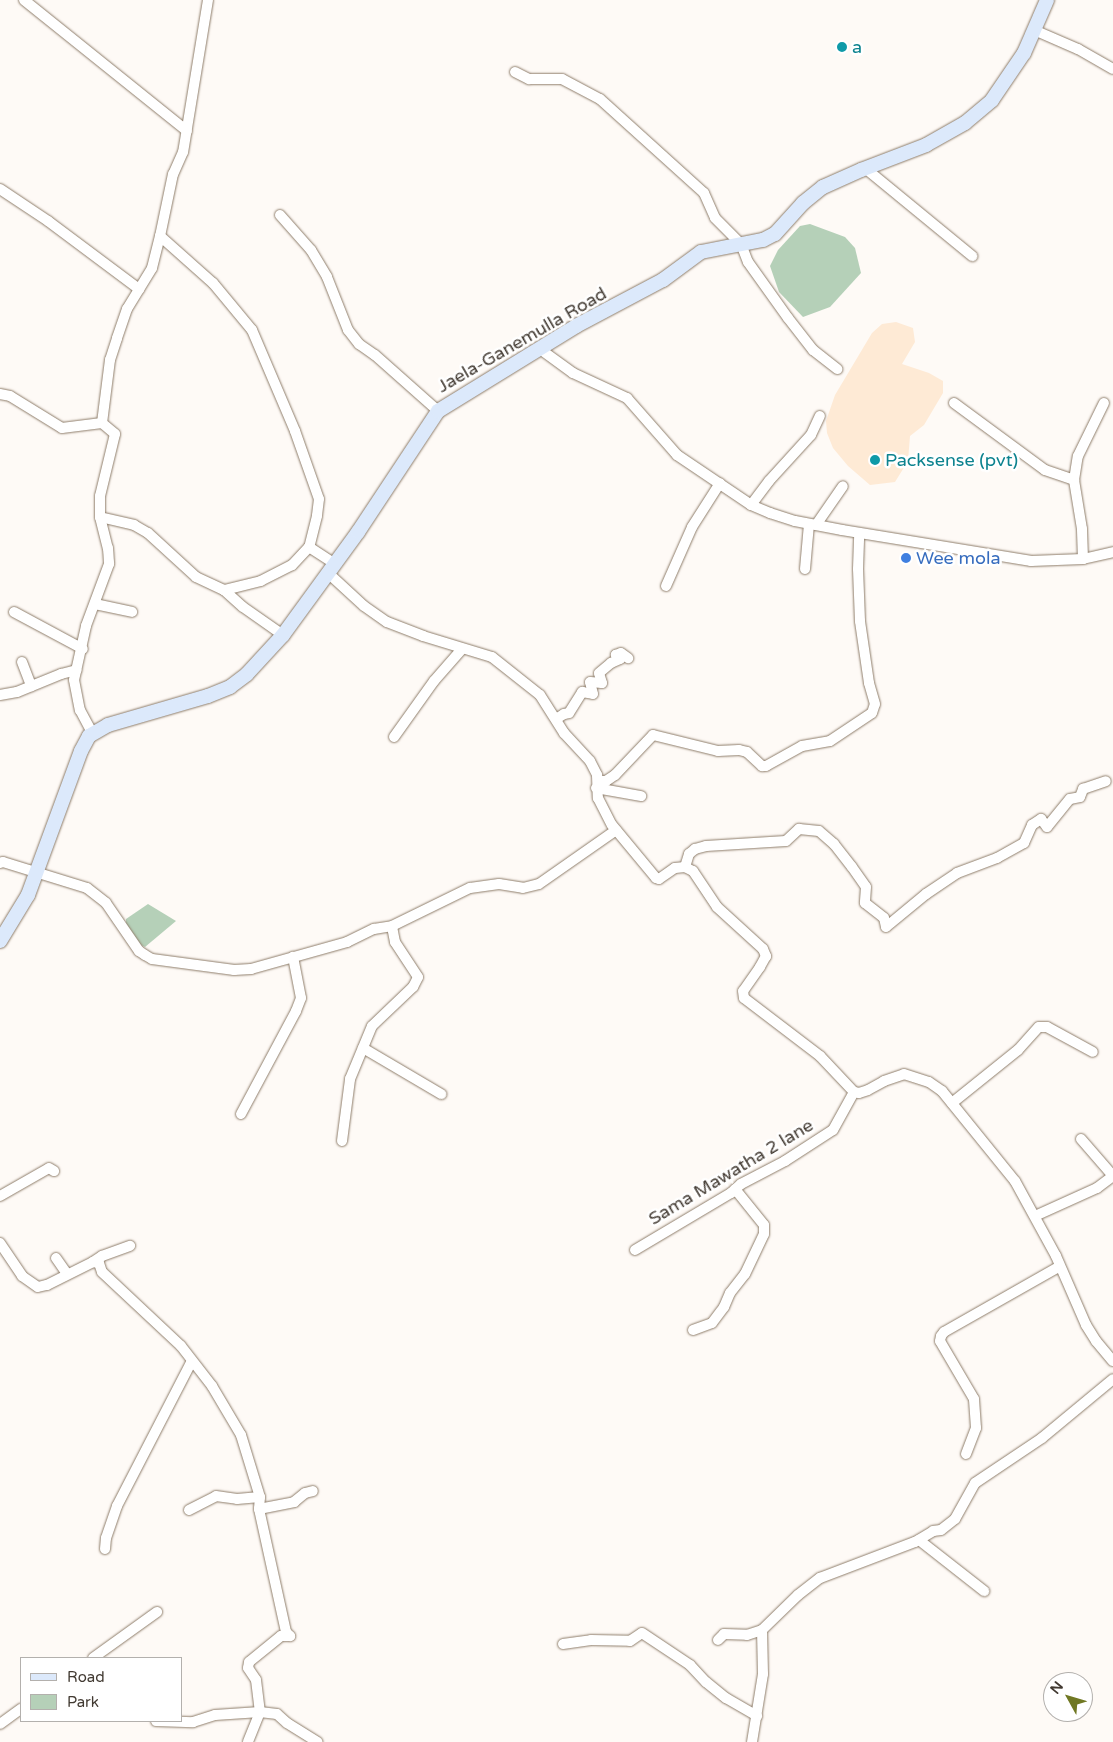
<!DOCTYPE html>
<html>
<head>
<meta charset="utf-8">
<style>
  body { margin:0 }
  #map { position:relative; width:1113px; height:1742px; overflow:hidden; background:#fefaf6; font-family:"Varela Round",sans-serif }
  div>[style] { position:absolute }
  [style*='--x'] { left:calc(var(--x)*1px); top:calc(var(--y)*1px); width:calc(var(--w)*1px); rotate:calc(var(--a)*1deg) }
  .built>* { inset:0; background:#feead5 }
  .green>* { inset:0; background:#b5d0b8 }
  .roads { filter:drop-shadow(0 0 1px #8e7d6a) drop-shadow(0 0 1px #8e7d6a) }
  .street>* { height:10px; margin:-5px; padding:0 5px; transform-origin:5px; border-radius:5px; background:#fff }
  .secondary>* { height:14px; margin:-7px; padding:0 7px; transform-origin:7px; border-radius:7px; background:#dce9fb }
  .dots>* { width:14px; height:14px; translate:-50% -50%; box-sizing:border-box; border:2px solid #fff; border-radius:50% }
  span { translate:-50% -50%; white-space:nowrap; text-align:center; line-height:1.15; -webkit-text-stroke:5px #fff; paint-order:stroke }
  .culture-label { font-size:18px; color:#0d838f }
  .left { translate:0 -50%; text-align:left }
  .street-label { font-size:18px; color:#423a32 }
  .shop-label { font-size:18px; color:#366cbe }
  .legend { position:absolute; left:20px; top:1657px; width:162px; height:65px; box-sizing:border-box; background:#fff; border:1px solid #b3b0ad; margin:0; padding:6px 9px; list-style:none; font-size:15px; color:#423a32 }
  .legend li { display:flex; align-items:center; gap:10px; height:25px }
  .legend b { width:25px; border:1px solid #b3b0ad }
  .north { position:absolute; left:1043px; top:1672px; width:50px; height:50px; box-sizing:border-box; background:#fff; border:1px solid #b3b0ad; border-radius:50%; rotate:309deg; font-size:14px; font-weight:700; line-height:20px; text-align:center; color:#423a32 }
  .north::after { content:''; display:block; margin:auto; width:18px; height:22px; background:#707823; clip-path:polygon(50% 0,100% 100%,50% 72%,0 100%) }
</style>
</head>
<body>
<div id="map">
  <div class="built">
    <div style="clip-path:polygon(896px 322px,913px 328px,915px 342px,902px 364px,929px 373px,943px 381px,943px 393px,924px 425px,910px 436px,908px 461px,895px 482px,870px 485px,848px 466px,833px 448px,827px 433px,826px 421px,835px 395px,872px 333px,882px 324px)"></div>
  </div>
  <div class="green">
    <div style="clip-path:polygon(810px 224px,845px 237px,855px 248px,861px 273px,830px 307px,803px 317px,779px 292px,770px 266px,778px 250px,800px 226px)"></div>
    <div style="clip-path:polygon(148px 904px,176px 921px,145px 947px,141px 945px,126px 923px,126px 919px)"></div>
  </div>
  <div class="roads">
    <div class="street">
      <div style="--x:24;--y:0;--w:209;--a:38.8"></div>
      <div style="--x:208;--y:0;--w:154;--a:99.3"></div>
      <div style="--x:183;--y:152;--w:24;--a:114"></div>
      <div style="--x:173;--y:174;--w:63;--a:101.8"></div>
      <div style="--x:160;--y:236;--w:71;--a:41.6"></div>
      <div style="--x:213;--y:283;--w:61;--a:50.3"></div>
      <div style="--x:252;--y:330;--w:110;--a:66.9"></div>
      <div style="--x:295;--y:431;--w:72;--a:70.6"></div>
      <div style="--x:319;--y:499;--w:17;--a:97"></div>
      <div style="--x:317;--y:516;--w:32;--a:104"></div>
      <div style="--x:309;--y:547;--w:25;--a:133"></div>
      <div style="--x:292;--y:565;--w:35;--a:153"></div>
      <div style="--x:261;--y:581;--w:38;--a:166"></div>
      <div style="--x:1034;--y:30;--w:48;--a:23.4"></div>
      <div style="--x:1078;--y:49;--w:40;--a:29.7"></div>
      <div style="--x:515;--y:72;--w:16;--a:27"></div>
      <div style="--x:529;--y:79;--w:33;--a:0"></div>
      <div style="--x:562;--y:79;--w:43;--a:27.8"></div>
      <div style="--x:600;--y:99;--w:140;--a:42.1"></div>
      <div style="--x:704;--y:193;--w:27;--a:66"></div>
      <div style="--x:715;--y:218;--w:37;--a:45"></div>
      <div style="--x:741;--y:244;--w:19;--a:69"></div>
      <div style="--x:748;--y:262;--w:69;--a:54.5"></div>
      <div style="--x:788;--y:318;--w:41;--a:52"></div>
      <div style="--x:813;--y:350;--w:31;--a:38"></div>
      <div style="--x:865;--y:168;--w:139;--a:39.4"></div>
      <div style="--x:0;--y:189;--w:58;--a:33.7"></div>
      <div style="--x:48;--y:221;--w:114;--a:36.8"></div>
      <div style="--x:280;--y:215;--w:47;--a:48.5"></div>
      <div style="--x:311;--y:250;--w:31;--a:59"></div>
      <div style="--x:327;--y:277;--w:57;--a:68.4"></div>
      <div style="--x:348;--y:330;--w:18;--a:52"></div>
      <div style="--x:359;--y:344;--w:19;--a:35"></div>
      <div style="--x:375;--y:355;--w:84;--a:41.6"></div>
      <div style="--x:540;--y:349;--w:41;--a:36"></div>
      <div style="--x:573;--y:373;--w:60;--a:24.8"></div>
      <div style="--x:627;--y:398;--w:76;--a:48.7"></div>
      <div style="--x:677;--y:455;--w:89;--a:34"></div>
      <div style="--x:751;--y:505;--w:21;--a:23"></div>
      <div style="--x:770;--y:513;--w:26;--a:18"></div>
      <div style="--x:795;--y:521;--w:48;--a:10.8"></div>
      <div style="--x:842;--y:530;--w:192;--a:9.3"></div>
      <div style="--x:1031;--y:561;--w:52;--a:-2.2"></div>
      <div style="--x:1083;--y:559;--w:31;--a:-13"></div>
      <div style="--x:0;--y:394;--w:10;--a:11"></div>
      <div style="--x:10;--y:396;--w:61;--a:31.6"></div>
      <div style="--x:62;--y:428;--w:40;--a:-7.1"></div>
      <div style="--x:102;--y:423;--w:17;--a:40"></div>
      <div style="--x:115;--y:434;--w:64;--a:103.6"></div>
      <div style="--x:100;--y:496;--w:21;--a:90"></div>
      <div style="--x:100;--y:517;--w:32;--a:76"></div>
      <div style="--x:108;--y:548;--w:16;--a:86"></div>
      <div style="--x:109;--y:564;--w:66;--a:110.4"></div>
      <div style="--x:86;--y:626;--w:55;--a:102.5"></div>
      <div style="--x:74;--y:680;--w:31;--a:79"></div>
      <div style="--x:80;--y:710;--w:26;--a:62"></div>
      <div style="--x:954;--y:403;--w:113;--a:36.4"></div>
      <div style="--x:1045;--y:470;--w:31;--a:19"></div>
      <div style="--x:102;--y:423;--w:64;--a:-82.8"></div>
      <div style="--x:110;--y:360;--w:23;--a:-72"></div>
      <div style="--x:117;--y:338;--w:31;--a:-71"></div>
      <div style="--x:127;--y:309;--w:48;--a:-58.6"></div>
      <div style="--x:152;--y:268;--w:33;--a:-76"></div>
      <div style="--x:751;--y:505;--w:30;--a:-53"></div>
      <div style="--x:769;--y:481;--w:62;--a:-47.6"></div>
      <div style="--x:811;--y:435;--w:21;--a:-65"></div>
      <div style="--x:100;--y:517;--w:35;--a:13"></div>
      <div style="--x:134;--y:525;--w:16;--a:30"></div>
      <div style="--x:148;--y:533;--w:65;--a:42.5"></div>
      <div style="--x:196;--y:577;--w:31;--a:25"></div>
      <div style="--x:224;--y:590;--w:25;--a:42"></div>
      <div style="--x:243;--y:607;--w:49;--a:35"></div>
      <div style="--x:816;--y:525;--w:47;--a:-55.3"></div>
      <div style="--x:309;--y:547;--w:30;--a:33"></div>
      <div style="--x:1083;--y:559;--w:30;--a:-92"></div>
      <div style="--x:1082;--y:529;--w:50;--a:-99.3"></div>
      <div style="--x:1074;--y:480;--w:24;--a:-81"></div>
      <div style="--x:1078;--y:456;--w:59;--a:-63.9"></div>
      <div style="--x:805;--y:569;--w:45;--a:-84.9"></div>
      <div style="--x:327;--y:572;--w:50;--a:42.6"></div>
      <div style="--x:364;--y:606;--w:28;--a:35"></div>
      <div style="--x:387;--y:622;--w:39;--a:21"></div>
      <div style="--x:423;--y:636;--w:72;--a:16.9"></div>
      <div style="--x:492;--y:657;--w:61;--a:38.4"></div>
      <div style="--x:540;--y:695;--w:45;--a:57.7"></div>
      <div style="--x:564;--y:733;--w:38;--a:47"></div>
      <div style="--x:590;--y:761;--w:16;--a:63"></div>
      <div style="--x:597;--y:775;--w:23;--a:88"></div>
      <div style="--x:598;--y:798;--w:30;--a:63"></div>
      <div style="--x:612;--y:825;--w:69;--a:50.3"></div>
      <div style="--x:656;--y:878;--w:3;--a:18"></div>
      <div style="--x:659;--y:879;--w:19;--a:-35"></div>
      <div style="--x:675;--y:868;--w:10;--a:-6"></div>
      <div style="--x:685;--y:867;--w:9;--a:27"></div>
      <div style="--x:693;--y:871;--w:43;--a:56.3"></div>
      <div style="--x:717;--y:907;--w:62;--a:42.4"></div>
      <div style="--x:763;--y:949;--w:8;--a:67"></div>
      <div style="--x:766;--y:956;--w:13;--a:119"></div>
      <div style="--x:760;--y:967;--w:29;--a:125"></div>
      <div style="--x:743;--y:991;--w:7;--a:82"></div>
      <div style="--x:744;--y:998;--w:96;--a:37.3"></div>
      <div style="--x:820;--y:1056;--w:50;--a:46.6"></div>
      <div style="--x:854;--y:1092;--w:5;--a:11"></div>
      <div style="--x:859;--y:1093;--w:9;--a:-18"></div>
      <div style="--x:868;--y:1090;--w:18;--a:-29"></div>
      <div style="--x:884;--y:1081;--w:21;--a:-19"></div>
      <div style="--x:904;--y:1074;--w:26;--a:18"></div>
      <div style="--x:929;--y:1082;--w:16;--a:35"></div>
      <div style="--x:942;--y:1091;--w:116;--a:51"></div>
      <div style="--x:1015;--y:1181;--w:85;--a:61.3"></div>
      <div style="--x:1056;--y:1256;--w:75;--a:66.5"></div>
      <div style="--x:1086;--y:1325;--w:19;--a:58"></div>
      <div style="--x:1096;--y:1341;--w:26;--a:50"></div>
      <div style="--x:666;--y:586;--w:64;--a:-66.2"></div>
      <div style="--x:692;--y:527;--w:52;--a:-57.5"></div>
      <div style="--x:95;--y:604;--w:38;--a:12"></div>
      <div style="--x:14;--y:612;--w:78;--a:28.2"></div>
      <div style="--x:22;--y:662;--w:26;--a:69"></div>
      <div style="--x:0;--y:695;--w:17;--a:-10"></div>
      <div style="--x:17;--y:692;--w:48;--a:-22.2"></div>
      <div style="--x:61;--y:674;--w:16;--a:-14"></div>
      <div style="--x:556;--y:719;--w:9;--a:-32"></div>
      <div style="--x:564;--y:714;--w:5;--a:-11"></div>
      <div style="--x:569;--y:713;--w:25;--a:-58"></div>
      <div style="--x:582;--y:692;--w:11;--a:10"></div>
      <div style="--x:593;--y:694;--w:12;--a:-104"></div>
      <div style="--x:590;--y:682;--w:12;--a:5"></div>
      <div style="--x:602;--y:683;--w:10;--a:-107"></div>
      <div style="--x:599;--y:673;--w:16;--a:-40"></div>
      <div style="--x:611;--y:663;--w:10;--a:-24"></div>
      <div style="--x:620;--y:659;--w:6;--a:-135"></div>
      <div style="--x:616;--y:655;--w:5;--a:-22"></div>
      <div style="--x:621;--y:653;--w:9;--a:36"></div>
      <div style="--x:394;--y:737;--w:69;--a:-54.5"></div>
      <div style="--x:434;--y:681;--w:43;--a:-48.8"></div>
      <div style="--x:598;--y:781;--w:8;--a:0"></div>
      <div style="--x:606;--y:781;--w:11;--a:-34"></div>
      <div style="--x:615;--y:775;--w:55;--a:-46.5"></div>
      <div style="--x:653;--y:735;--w:67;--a:13.8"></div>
      <div style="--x:718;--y:751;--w:21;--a:-3"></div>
      <div style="--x:739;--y:750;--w:8;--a:14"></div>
      <div style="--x:747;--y:752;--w:21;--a:43"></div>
      <div style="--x:762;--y:766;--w:4;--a:0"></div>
      <div style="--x:766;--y:766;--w:41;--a:-29.1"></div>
      <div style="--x:802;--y:746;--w:28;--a:-10"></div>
      <div style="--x:830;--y:741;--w:50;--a:-33.7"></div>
      <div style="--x:872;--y:713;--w:9;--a:-72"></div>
      <div style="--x:875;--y:704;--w:22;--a:-106"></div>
      <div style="--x:869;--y:683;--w:63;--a:-98.3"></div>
      <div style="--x:860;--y:621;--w:52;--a:-92.2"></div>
      <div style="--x:858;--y:569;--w:36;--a:-88"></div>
      <div style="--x:596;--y:788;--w:46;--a:10.1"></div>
      <div style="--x:0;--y:863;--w:3;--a:-18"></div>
      <div style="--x:3;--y:862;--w:88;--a:17.2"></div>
      <div style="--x:87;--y:888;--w:24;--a:38"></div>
      <div style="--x:106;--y:903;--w:58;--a:55.5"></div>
      <div style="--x:139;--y:951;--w:7;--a:34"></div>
      <div style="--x:145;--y:955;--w:8;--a:30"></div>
      <div style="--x:152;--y:959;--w:83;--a:7.6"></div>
      <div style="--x:234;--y:970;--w:17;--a:-3"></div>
      <div style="--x:251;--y:969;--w:100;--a:-15.7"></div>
      <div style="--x:347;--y:942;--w:30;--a:-26"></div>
      <div style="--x:374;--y:929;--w:18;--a:-9"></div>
      <div style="--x:392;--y:926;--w:87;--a:-26"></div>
      <div style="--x:470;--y:888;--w:29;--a:-8"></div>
      <div style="--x:499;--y:884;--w:24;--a:9"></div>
      <div style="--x:523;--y:888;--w:16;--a:-14"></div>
      <div style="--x:539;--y:884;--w:94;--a:-35"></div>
      <div style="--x:685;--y:867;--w:14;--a:-73"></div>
      <div style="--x:689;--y:854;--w:8;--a:-40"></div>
      <div style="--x:695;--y:849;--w:11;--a:-15"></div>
      <div style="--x:706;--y:846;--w:80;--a:-3.6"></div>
      <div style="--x:786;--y:841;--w:18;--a:-43"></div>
      <div style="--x:799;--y:829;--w:20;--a:6"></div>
      <div style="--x:819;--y:831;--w:20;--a:41"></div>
      <div style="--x:834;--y:844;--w:29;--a:52"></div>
      <div style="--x:852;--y:867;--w:24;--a:55"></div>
      <div style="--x:866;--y:887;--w:16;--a:94"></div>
      <div style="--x:865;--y:903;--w:24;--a:38"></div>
      <div style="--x:884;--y:918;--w:9;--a:77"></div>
      <div style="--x:886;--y:927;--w:52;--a:-39.5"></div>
      <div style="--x:926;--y:894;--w:37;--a:-34"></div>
      <div style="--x:957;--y:873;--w:43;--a:-20.6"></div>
      <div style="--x:997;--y:858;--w:31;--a:-29"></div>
      <div style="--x:1024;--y:843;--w:20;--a:-66"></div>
      <div style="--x:1032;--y:825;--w:11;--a:-34"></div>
      <div style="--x:1041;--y:819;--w:10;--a:53"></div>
      <div style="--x:1047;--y:827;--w:36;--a:-51"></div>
      <div style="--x:1070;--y:799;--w:10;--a:-11"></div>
      <div style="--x:1080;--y:797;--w:9;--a:-69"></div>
      <div style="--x:1083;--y:789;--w:24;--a:-19"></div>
      <div style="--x:363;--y:1048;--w:91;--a:30.5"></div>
      <div style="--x:952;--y:1103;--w:85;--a:-38.8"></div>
      <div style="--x:1018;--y:1050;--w:31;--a:-48"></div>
      <div style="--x:1039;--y:1027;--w:8;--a:0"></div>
      <div style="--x:1047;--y:1027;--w:52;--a:28.5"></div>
      <div style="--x:241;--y:1114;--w:117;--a:-61.9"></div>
      <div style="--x:296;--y:1011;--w:14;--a:-69"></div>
      <div style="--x:301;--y:998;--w:42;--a:-101"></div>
      <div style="--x:1081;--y:1139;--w:49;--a:49.1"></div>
      <div style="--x:342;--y:1141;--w:63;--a:-82.6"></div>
      <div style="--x:350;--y:1079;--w:57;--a:-67.5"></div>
      <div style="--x:372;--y:1026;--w:57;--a:-43.6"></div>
      <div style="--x:413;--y:987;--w:11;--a:-63"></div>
      <div style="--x:418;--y:977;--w:42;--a:-123.3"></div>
      <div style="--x:395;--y:942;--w:16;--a:-101"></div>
      <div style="--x:0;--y:1196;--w:56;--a:-29.7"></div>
      <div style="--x:49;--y:1168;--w:6;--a:31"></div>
      <div style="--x:1035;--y:1216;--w:68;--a:-24.3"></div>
      <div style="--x:1097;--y:1188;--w:20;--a:-37"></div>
      <div style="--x:0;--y:1243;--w:40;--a:56"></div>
      <div style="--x:22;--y:1276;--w:19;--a:35"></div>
      <div style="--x:38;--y:1287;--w:9;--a:-13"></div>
      <div style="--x:47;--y:1285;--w:51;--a:-26.6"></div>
      <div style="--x:93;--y:1262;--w:6;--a:9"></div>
      <div style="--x:99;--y:1263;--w:9;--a:72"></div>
      <div style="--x:102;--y:1272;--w:108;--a:43.1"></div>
      <div style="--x:181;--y:1346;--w:51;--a:52.2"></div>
      <div style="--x:212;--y:1386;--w:57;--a:59.4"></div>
      <div style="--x:241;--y:1435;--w:65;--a:73"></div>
      <div style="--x:260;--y:1497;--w:12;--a:95"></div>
      <div style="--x:259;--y:1509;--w:126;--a:77.6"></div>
      <div style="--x:286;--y:1632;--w:6;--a:45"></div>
      <div style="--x:290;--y:1636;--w:9;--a:180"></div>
      <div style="--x:281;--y:1636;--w:41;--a:140.9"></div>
      <div style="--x:249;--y:1662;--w:6;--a:99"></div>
      <div style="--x:248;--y:1668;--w:14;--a:56"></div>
      <div style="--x:256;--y:1680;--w:32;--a:83"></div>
      <div style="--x:260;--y:1712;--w:32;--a:112"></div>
      <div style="--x:635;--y:1250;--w:112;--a:-30.7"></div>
      <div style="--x:731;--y:1193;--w:13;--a:-42"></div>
      <div style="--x:741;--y:1184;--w:50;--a:-27.6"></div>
      <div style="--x:785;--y:1161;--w:57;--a:-32.9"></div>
      <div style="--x:833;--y:1130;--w:43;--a:-61.1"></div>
      <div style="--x:56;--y:1258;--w:19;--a:55"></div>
      <div style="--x:93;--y:1262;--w:11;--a:-34"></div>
      <div style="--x:102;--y:1256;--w:30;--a:-20"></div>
      <div style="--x:693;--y:1330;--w:20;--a:-20"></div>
      <div style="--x:712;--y:1323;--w:20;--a:-53"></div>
      <div style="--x:724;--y:1307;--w:15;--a:-67"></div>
      <div style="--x:730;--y:1293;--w:24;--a:-52"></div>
      <div style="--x:745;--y:1274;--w:44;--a:-64.6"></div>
      <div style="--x:764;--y:1234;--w:9;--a:-90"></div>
      <div style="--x:764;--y:1225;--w:46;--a:-128.9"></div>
      <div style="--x:966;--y:1454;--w:28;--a:-69"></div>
      <div style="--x:976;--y:1428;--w:29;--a:-94"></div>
      <div style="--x:974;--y:1399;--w:67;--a:-120.4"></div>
      <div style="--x:940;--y:1341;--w:5;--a:-79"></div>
      <div style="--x:941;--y:1336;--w:5;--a:-53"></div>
      <div style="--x:944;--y:1332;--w:133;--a:-29.6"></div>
      <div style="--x:259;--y:1509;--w:36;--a:-11"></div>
      <div style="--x:294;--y:1502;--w:14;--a:-39"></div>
      <div style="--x:305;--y:1493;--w:8;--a:-14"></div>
      <div style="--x:189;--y:1510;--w:30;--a:-27"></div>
      <div style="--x:216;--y:1496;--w:21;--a:8"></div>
      <div style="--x:237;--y:1499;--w:23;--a:-5"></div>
      <div style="--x:919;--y:1540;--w:83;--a:38.1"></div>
      <div style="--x:105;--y:1549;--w:11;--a:-85"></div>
      <div style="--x:106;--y:1538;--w:34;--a:-71"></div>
      <div style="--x:117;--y:1506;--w:163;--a:-62.7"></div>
      <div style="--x:718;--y:1640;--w:8;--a:-45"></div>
      <div style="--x:724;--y:1634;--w:23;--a:2"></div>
      <div style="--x:747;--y:1635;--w:16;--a:-18"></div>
      <div style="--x:762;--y:1630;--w:50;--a:-44.2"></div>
      <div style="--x:798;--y:1595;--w:28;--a:-38"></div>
      <div style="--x:820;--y:1578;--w:102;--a:-20.8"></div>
      <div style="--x:915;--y:1542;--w:21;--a:-31"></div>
      <div style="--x:933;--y:1531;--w:8;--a:-7"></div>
      <div style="--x:941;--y:1530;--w:18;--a:-38"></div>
      <div style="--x:955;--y:1519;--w:41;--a:-60.9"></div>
      <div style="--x:975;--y:1483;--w:81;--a:-33.9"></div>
      <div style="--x:1042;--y:1438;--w:92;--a:-39.7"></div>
      <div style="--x:563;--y:1644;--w:28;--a:-8"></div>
      <div style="--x:591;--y:1640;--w:39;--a:1"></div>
      <div style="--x:630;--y:1641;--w:14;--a:-34"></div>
      <div style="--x:642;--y:1633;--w:58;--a:33.7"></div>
      <div style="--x:690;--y:1665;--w:23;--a:47"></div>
      <div style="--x:706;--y:1682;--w:26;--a:39"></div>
      <div style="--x:726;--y:1698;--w:36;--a:30"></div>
      <div style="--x:93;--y:1658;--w:79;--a:-35.7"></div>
      <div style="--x:156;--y:1721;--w:37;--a:2"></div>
      <div style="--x:193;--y:1722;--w:23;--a:-18"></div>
      <div style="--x:215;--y:1715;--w:45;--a:-3.8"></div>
      <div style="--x:260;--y:1712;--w:17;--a:7"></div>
      <div style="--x:277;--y:1714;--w:13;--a:42"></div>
      <div style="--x:287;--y:1723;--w:36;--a:32"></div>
      <div style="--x:0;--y:1724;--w:26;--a:-36"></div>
      <div style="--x:752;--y:1742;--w:69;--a:-80.8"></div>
      <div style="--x:763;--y:1674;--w:44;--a:-91.3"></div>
    </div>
    <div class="secondary">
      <div style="--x:0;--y:941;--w:54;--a:-58.7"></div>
      <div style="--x:28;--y:895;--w:153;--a:-69.8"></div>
      <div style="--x:81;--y:751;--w:17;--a:-62"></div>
      <div style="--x:89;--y:736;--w:22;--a:-30"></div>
      <div style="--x:108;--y:725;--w:104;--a:-16.2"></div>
      <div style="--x:208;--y:696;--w:24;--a:-22"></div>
      <div style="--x:230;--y:687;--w:21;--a:-37"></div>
      <div style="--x:247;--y:674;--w:53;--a:-47.3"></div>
      <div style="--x:283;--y:635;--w:127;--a:-53.9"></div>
      <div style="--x:358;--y:532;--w:145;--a:-56.5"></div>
      <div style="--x:438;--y:411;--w:162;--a:-31.6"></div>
      <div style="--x:576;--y:326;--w:98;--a:-27.9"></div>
      <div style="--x:663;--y:280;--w:47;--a:-36.4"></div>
      <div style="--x:701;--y:252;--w:63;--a:-11"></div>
      <div style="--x:763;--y:240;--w:13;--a:-27"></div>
      <div style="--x:775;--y:234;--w:42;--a:-47.9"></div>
      <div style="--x:803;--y:203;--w:26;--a:-39"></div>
      <div style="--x:823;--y:187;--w:42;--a:-24.1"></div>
      <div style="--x:861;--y:170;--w:70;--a:-21"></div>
      <div style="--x:926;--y:145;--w:45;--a:-29.4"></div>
      <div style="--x:965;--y:123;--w:35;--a:-40"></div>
      <div style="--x:992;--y:100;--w:57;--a:-55.8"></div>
      <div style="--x:1024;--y:53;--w:58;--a:-66.5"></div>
    </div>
  </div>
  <div class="dots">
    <div style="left:842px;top:47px;background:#0f9aa8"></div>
    <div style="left:875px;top:460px;background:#0f9aa8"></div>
    <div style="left:906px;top:558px;background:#3f7fe0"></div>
  </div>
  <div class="culture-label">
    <span class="left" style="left:852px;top:47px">a</span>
    <span class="left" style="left:885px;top:460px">Packsense (pvt)</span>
  </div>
  <div class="street-label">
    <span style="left:522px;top:340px;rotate:-30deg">Jaela-Ganemulla Road</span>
    <span style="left:731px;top:1172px;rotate:-31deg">Sama Mawatha 2 lane</span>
  </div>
  <div class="shop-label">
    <span class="left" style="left:916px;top:558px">Wee mola</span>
  </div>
  <ul class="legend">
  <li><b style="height:6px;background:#dce9fb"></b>Road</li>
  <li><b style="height:14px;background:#b5d0b8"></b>Park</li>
  </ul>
  <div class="north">N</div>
</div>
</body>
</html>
